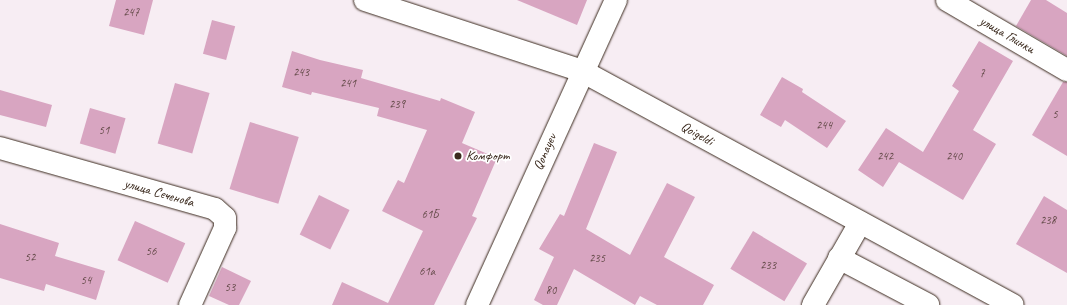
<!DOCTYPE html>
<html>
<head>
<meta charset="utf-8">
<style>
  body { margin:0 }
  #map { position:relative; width:1067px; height:305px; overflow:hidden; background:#f7edf3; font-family:Caveat,sans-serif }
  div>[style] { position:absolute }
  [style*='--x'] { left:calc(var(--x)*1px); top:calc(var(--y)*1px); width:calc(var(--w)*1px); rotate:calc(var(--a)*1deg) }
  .building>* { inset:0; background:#d8a5c1; transform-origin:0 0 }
  .roads { filter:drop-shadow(0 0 1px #3b2a1e) drop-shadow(0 0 1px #3b2a1e) }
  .minor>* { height:22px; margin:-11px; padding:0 11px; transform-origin:11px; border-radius:11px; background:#fff }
  .major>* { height:22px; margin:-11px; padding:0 11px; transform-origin:11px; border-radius:11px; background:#fff }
  .dots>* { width:11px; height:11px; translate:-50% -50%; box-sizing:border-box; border:2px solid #fff; border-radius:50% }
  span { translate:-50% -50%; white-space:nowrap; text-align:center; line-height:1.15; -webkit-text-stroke:3.5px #fff; paint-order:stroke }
  .number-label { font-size:12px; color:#624947 }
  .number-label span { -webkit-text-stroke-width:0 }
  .street-label { font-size:14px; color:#3b2a1e }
  .poi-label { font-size:14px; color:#3b2a1e }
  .left { translate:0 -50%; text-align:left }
</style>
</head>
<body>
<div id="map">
  <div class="building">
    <div style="clip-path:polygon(116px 0,153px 0,144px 35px,109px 26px)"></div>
    <div style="clip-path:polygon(517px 0,587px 0,577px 25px)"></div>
    <div style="clip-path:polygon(1031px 0,1046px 0,1067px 13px,1067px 56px,1016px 26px)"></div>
    <div style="left:212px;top:20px;width:24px;height:35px;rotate:15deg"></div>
    <div style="clip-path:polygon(979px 41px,1013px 61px,973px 130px,996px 144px,963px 200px,899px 162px,883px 187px,858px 170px,886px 128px,923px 152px,959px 91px,952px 86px)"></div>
    <div style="clip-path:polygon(292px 51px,320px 60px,363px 70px,361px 78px,440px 101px,441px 98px,475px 112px,462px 143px,497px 158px,472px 216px,477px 218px,434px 305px,332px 305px,342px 282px,388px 303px,423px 231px,382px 211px,398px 180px,404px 183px,427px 130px,377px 116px,379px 108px,312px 92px,311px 95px,282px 87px)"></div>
    <div style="clip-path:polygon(782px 77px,803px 89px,802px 92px,846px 121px,827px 148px,785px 120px,781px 127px,760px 115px)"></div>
    <div style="clip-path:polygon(1063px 82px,1067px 82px,1067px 156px,1032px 135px)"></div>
    <div style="left:175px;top:83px;width:36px;height:63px;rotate:16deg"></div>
    <div style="clip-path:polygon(0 90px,52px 105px,46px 127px,0 115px)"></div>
    <div style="left:90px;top:108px;width:37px;height:37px;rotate:16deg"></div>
    <div style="left:250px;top:122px;width:51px;height:70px;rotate:17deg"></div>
    <div style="clip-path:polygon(594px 143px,617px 152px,586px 229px,630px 255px,667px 183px,695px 197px,664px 257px,714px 285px,703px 305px,657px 305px,640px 296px,635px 305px,574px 269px,557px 305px,543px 305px,534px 300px,554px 257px,539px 249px,560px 214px,564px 216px)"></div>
    <div style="left:319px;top:195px;width:34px;height:44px;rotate:26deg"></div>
    <div style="clip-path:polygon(1044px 196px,1067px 210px,1067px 273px,1016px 244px)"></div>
    <div style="left:135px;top:221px;width:55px;height:43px;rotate:24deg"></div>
    <div style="clip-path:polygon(0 224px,59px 243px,55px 256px,105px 271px,96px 300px,46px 284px,44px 291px,0 278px)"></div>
    <div style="left:753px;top:231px;width:63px;height:44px;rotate:31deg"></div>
    <div style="clip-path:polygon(222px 267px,251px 281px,239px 305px,229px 305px,209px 296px)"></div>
  </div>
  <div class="roads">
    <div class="minor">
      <div style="--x:365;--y:0;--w:228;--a:18.1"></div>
      <div style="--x:582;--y:71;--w:490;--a:28.5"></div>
      <div style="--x:947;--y:0;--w:139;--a:30.3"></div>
      <div style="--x:0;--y:148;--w:223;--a:15.8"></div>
      <div style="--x:215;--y:209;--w:13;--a:42"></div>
      <div style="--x:225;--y:218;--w:10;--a:90"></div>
      <div style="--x:225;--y:228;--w:85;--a:114.4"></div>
      <div style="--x:839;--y:258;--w:101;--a:27.8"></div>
      <div style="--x:813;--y:305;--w:95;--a:-60.2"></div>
    </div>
    <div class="major">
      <div style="--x:477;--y:305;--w:335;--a:-65.5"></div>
    </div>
  </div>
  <div class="dots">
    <div style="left:458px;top:156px;background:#3b2a1e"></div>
  </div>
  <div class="number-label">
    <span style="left:131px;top:13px">247</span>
    <span style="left:301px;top:73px">243</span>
    <span style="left:982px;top:74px">7</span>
    <span style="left:348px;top:84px">241</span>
    <span style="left:397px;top:105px">239</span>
    <span style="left:1055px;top:115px">5</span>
    <span style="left:824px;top:126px">244</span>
    <span style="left:104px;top:131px">51</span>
    <span style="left:885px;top:157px">242</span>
    <span style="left:954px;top:157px">240</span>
    <span style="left:430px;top:215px">61Б</span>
    <span style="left:1048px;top:221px">238</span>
    <span style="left:151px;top:252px">56</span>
    <span style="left:30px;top:258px">52</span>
    <span style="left:597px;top:259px">235</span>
    <span style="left:768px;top:266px">233</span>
    <span style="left:427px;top:272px">61а</span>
    <span style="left:86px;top:281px">54</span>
    <span style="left:230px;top:288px">53</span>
    <span style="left:551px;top:291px">80</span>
  </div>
  <div class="street-label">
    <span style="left:1007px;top:35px;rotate:30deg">улица Глинки</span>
    <span style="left:697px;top:134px;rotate:29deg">Qoigeldi</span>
    <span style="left:545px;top:152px;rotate:-66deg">Qonayev</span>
    <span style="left:159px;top:193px;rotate:16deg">улица Сеченова</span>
  </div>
  <div class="poi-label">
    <span class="left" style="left:466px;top:156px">Комфорт</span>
  </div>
</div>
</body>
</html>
